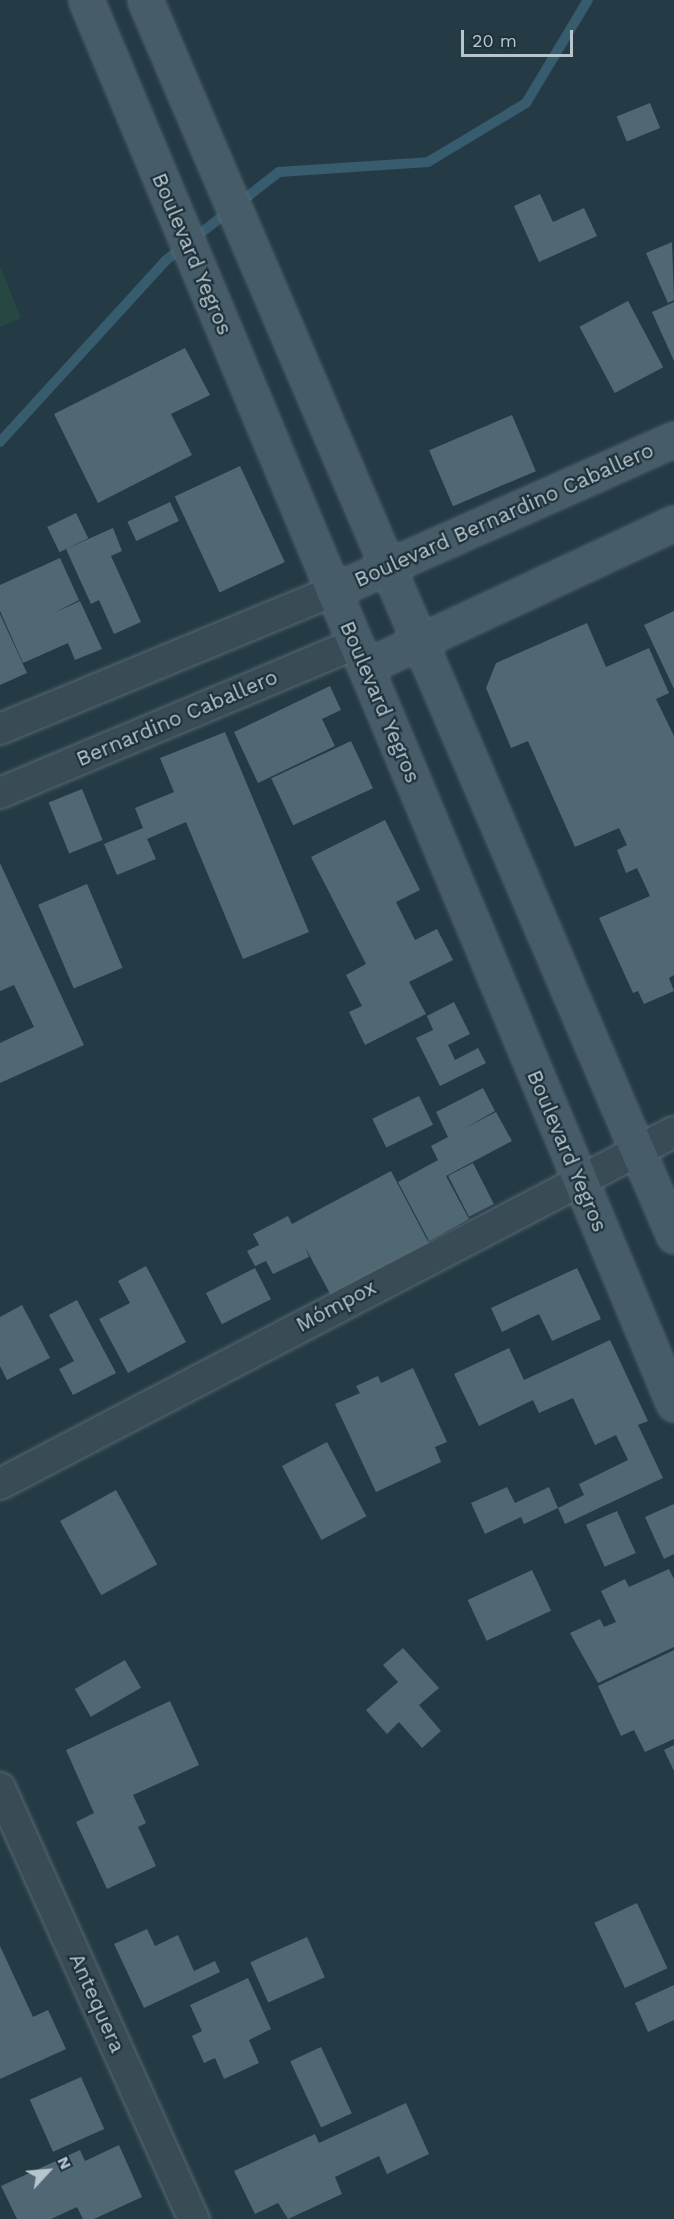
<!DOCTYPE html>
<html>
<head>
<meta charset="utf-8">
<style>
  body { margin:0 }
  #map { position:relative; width:674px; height:2219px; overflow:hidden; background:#243b46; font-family:"Work Sans",sans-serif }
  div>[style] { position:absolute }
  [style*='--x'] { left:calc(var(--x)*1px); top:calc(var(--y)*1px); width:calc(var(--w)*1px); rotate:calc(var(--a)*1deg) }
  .green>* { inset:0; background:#274742 }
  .stream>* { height:10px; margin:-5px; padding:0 5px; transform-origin:5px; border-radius:5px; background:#375c6e }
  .building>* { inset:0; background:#506873; transform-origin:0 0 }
  .roads { filter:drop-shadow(0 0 2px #586972) drop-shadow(0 0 2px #586972) }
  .street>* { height:30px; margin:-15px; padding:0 15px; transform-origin:15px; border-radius:15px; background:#394c55 }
  .secondary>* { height:33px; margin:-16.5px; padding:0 16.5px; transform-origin:16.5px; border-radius:16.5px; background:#475c69 }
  span { translate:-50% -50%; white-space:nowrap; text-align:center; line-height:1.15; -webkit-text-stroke:4.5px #1e313b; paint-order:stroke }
  .street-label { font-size:21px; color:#b7c6ce }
  .north { position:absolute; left:18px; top:2141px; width:60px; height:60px; -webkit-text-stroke:4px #1e313b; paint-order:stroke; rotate:64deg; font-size:16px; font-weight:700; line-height:24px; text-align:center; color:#b7c6ce }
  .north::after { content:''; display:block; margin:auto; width:21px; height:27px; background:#b7c6ce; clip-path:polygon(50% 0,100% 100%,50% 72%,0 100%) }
  .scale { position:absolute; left:461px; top:30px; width:112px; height:27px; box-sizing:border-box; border:3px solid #b7c6ce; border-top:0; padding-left:8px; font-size:18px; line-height:21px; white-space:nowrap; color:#b7c6ce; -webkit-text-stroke:4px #1e313b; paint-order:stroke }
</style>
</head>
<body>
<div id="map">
  <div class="green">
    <div style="clip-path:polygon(0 266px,21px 318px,0 327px)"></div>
  </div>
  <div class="stream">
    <div style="--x:0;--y:442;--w:245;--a:-47.6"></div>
    <div style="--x:165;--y:261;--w:145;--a:-38"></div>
    <div style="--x:279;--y:172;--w:149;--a:-3.8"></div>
    <div style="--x:428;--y:162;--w:114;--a:-31"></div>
    <div style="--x:526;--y:103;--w:120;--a:-59"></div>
  </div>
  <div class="building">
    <div style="left:650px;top:103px;width:27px;height:36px;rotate:68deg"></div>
    <div style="clip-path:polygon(540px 194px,553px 222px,584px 208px,597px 236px,539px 262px,514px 206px)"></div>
    <div style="clip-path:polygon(672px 242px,674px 300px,668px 303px,646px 253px)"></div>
    <div style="left:628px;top:301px;width:75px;height:55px;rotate:62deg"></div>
    <div style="clip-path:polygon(674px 302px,674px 361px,652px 312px)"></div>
    <div style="clip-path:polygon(185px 348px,210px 395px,171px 414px,192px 455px,98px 503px,54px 414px)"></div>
    <div style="left:512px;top:415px;width:61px;height:90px;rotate:67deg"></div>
    <div style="left:240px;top:466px;width:106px;height:72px;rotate:65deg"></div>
    <div style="left:170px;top:502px;width:21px;height:47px;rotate:65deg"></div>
    <div style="left:76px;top:513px;width:28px;height:32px;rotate:64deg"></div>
    <div style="clip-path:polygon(113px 528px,122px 551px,111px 556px,141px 622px,114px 634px,99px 600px,91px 604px,66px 549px)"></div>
    <div style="clip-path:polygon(60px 558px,79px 600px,54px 613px,80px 601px,102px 649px,75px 660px,68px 643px,23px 663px,0 611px,0 585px)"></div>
    <div style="clip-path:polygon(674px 611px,674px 689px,644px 625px)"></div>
    <div style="clip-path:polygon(0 614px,27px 673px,0 685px)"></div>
    <div style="clip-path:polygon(587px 623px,606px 667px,649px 648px,669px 693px,656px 699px,674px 736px,674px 975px,669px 978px,674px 991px,644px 1004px,638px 991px,633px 993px,599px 918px,650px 896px,637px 868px,626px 873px,617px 850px,627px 845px,619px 828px,575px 847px,528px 741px,511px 748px,486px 688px,496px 663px)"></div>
    <div style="clip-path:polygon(330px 686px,341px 710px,322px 719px,335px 746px,258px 783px,234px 732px)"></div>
    <div style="clip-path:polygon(225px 732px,309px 932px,243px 959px,186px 822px,147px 839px,156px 859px,117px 875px,104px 844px,143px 828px,135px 808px,174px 792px,160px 758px)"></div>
    <div style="left:351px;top:741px;width:52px;height:88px;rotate:65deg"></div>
    <div style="left:82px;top:789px;width:55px;height:36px;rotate:68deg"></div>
    <div style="clip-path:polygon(385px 820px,420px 890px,396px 902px,415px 940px,437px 929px,453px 960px,409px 982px,426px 1014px,365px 1045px,349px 1012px,362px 1006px,346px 975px,366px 964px,311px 857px)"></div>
    <div style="clip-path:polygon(0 863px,84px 1045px,0 1083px,0 1043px,34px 1027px,14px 985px,0 991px)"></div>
    <div style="left:87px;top:884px;width:91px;height:53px;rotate:67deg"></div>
    <div style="clip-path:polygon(454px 1002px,470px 1034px,448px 1045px,455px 1060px,478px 1048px,486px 1063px,440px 1086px,416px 1038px,433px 1030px,427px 1016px)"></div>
    <div style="clip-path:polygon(483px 1088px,495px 1111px,465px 1128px,496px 1112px,512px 1141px,446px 1176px,469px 1219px,429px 1241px,398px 1182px,438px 1160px,431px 1146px,448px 1137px,436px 1112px)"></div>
    <div style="left:419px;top:1096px;width:32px;height:52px;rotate:64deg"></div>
    <div style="left:473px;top:1163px;width:46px;height:28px;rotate:63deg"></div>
    <div style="clip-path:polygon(391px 1171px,433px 1251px,335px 1303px,305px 1247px,309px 1257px,273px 1274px,266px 1261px,255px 1266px,247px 1251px,259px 1245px,253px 1234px,288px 1216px,292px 1224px)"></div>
    <div style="clip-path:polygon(146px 1266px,186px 1342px,128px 1373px,99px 1319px,130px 1303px,118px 1281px)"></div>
    <div style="left:255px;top:1268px;width:35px;height:55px;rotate:63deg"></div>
    <div style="clip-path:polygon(577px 1268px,601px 1319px,552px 1341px,539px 1314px,502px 1332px,491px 1308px)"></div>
    <div style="clip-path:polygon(77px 1300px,116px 1373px,73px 1395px,59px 1369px,74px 1361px,49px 1315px)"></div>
    <div style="clip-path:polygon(22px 1305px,50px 1358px,7px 1380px,0 1366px,0 1317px)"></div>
    <div style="clip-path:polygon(610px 1340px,648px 1421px,638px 1425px,663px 1478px,565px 1524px,558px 1508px,584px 1495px,579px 1484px,628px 1460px,616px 1435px,595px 1445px,573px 1398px,539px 1413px,533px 1400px,479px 1426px,454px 1374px,509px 1348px,524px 1380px)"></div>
    <div style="clip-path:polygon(413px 1368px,447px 1442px,435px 1447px,441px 1462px,376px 1492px,335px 1404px,360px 1393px,356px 1386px,378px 1376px,381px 1383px)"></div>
    <div style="left:327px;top:1442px;width:84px;height:51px;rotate:62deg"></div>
    <div style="clip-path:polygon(507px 1487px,515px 1503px,549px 1487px,558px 1508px,524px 1524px,521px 1517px,485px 1534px,471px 1503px)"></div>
    <div style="left:116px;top:1490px;width:85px;height:64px;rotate:61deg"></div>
    <div style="clip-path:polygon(674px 1504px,674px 1554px,664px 1559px,645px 1517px)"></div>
    <div style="left:617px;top:1511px;width:46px;height:34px;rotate:66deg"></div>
    <div style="clip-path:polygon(669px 1569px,674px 1579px,674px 1647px,598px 1683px,570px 1633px,600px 1619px,604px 1627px,616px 1622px,601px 1591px,625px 1579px,629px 1587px)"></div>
    <div style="left:532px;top:1570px;width:45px;height:71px;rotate:65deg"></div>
    <div style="clip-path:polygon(403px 1648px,439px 1688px,419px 1705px,441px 1731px,422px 1748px,399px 1722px,387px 1734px,366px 1710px,398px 1682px,383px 1665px)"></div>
    <div style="clip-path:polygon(674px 1650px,674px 1739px,645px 1752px,634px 1730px,621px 1736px,598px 1686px)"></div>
    <div style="left:125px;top:1660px;width:32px;height:58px;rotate:60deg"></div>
    <div style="clip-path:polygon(170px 1701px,199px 1765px,133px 1795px,146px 1823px,138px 1827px,156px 1866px,107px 1889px,76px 1822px,94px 1813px,66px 1750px)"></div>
    <div style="clip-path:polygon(674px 1745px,674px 1771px,664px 1750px)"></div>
    <div style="left:637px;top:1903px;width:72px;height:47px;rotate:65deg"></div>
    <div style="clip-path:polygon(147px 1929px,155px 1946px,178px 1935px,194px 1971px,215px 1961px,220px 1972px,144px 2008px,114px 1944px)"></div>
    <div style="left:307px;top:1937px;width:44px;height:62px;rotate:66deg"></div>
    <div style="clip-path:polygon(0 1946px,33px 2017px,48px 2010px,66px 2049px,0 2079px)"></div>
    <div style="clip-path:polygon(248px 1978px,271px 2029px,249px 2040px,259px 2063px,224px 2079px,215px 2058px,204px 2063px,192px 2036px,202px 2031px,190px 2005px)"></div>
    <div style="clip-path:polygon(674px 1985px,674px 2020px,648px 2032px,635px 2003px)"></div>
    <div style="left:321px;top:2047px;width:73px;height:34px;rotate:65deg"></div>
    <div style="left:81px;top:2077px;width:57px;height:56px;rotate:66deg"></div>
    <div style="clip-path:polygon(406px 2103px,429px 2154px,387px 2174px,379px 2156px,335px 2177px,342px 2194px,288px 2219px,278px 2203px,255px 2214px,234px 2171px,315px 2134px,319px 2143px)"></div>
    <div style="clip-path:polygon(119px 2145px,142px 2197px,94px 2219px,83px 2219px,77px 2207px,51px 2219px,17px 2219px,1px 2186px,80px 2150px,85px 2161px)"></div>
  </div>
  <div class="roads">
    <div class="street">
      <div style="--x:0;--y:729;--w:360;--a:-22.5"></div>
      <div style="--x:0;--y:793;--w:385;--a:-22.8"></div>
      <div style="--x:0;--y:1484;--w:760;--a:-27.58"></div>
      <div style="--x:0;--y:1788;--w:473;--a:65.8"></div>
    </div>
    <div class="secondary">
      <div style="--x:86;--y:0;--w:1522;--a:67.28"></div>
      <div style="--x:145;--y:0;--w:1344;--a:66.83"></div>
      <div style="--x:333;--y:591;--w:373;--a:-24"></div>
      <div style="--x:365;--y:667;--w:341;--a:-25"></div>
    </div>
  </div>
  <div class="street-label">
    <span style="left:192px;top:254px;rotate:67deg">Boulevard Yegros</span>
    <span style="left:504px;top:515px;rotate:-24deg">Boulevard Bernardino Caballero</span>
    <span style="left:380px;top:702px;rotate:67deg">Boulevard Yegros</span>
    <span style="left:177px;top:718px;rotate:-23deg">Bernardino Caballero</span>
    <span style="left:567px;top:1151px;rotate:67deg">Boulevard Yegros</span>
    <span style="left:336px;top:1306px;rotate:-28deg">Mómpox</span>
    <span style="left:97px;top:2003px;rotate:66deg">Antequera</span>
  </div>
  <div class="north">N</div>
  <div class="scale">20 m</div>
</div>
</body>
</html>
